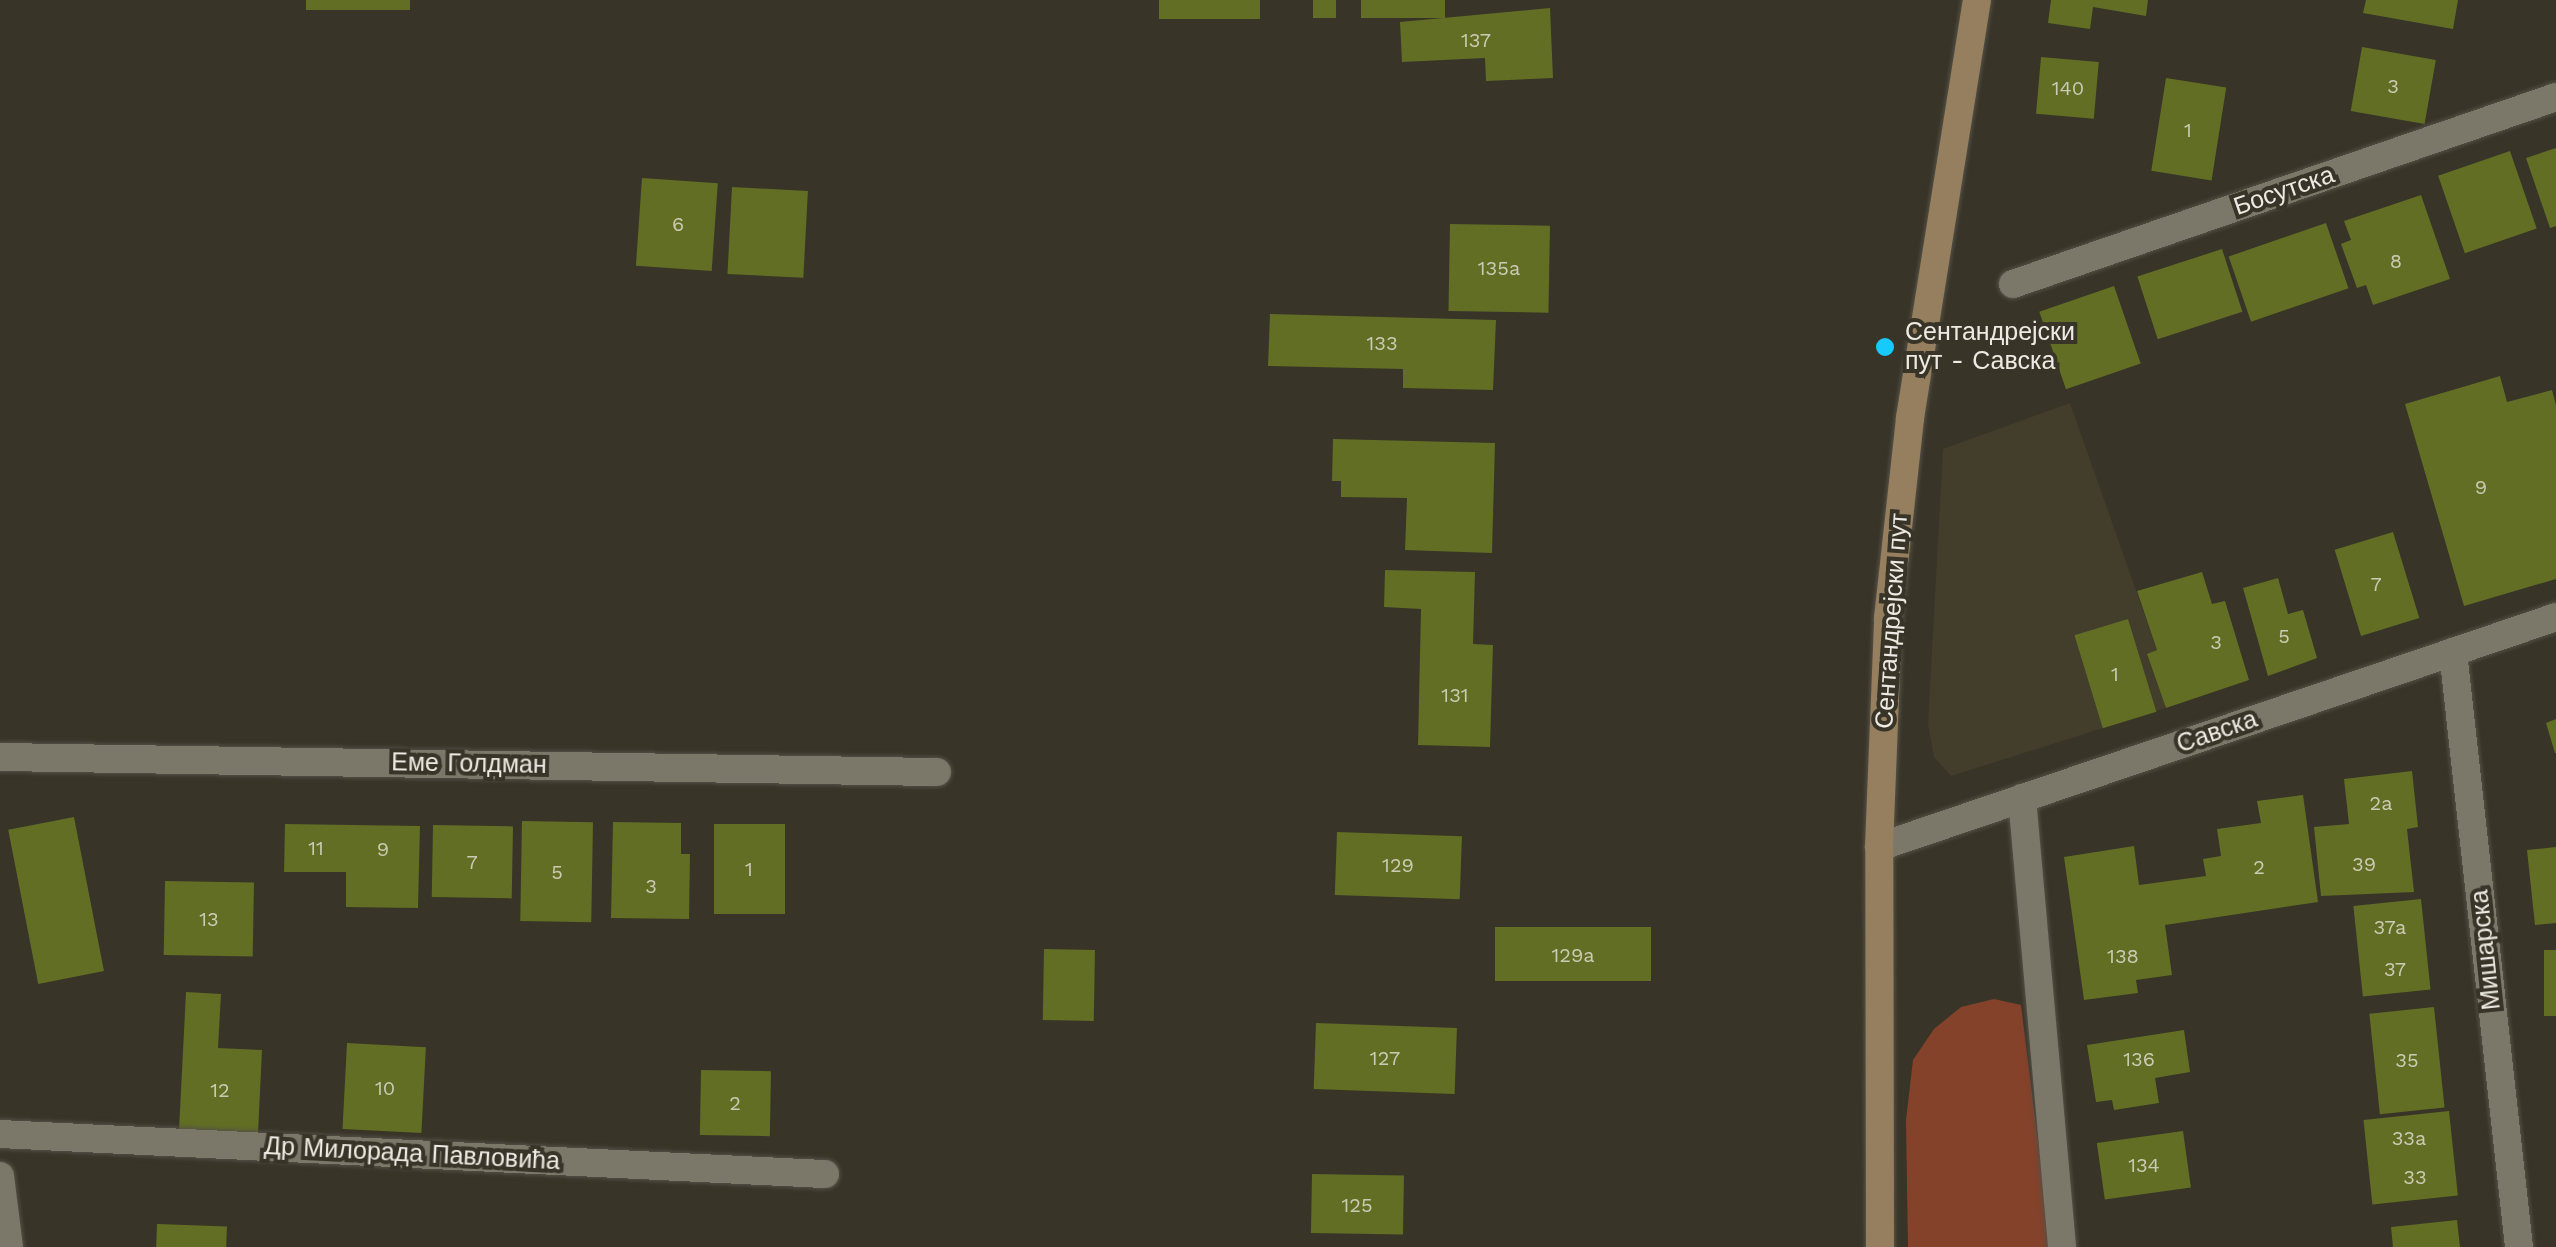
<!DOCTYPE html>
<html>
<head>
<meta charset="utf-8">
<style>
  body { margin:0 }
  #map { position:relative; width:2556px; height:1247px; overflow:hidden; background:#383428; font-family:"Work Sans",sans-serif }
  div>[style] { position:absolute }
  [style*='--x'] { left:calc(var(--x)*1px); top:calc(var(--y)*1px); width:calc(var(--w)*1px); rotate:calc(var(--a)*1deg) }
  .built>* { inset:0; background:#433d2b }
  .green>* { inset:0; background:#84422b }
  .building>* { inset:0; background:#616e24; transform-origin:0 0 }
  .roads { filter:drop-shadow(0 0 2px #555147) drop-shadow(0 0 2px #555147) }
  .minor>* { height:28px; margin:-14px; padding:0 14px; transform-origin:14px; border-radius:14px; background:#7b7769 }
  .secondary>* { height:28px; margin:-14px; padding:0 14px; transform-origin:14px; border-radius:14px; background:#967f5e }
  .dots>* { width:28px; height:28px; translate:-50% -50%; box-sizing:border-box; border:5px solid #383428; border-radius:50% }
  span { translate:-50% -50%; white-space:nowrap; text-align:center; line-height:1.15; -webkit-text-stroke:8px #383428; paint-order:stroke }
  .number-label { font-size:20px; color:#cacbb3 }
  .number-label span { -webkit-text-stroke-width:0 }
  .street-label { font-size:25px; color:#edeae3 }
  .poi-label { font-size:25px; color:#edeae3 }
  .left { translate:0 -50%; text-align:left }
</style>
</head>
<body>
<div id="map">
  <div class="built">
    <div style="clip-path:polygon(2070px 403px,2157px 650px,2147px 655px,2166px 708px,1951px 776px,1934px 757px,1928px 724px,1943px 449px)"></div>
  </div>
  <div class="green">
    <div style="clip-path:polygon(1994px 999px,2021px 1005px,2051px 1247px,1908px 1247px,1906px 1120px,1913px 1060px,1934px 1029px,1961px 1007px)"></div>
  </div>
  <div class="building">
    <div style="left:306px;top:0;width:104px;height:10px"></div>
    <div style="left:1159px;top:0;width:101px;height:19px"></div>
    <div style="left:1313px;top:0;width:23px;height:18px"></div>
    <div style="left:1361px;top:0;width:84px;height:18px"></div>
    <div style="clip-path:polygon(2051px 0,2148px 0,2146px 16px,2093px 7px,2090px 29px,2048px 23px)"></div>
    <div style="clip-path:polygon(2366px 0,2458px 0,2453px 29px,2363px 13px)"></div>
    <div style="clip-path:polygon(1550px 8px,1553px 78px,1486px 81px,1485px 58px,1402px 62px,1400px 22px)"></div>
    <div style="left:2362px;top:47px;width:75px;height:65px;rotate:10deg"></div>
    <div style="left:2041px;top:57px;width:58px;height:57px;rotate:5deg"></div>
    <div style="left:2166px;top:78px;width:61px;height:94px;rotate:9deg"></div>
    <div style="clip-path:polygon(2556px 148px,2556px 226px,2550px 228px,2526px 158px)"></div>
    <div style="left:2510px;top:151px;width:82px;height:76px;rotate:71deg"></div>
    <div style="left:642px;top:178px;width:76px;height:88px;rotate:4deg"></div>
    <div style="left:732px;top:187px;width:76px;height:87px;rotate:3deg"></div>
    <div style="clip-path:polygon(2421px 195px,2450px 279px,2373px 305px,2366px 285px,2357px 288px,2341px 244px,2351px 240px,2344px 221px)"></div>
    <div style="left:2326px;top:223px;width:69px;height:103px;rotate:71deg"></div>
    <div style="left:1450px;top:224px;width:100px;height:87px;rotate:1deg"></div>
    <div style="left:2222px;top:249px;width:66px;height:89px;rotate:72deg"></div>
    <div style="left:2114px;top:286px;width:82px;height:79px;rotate:71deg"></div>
    <div style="clip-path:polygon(1270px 314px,1496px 320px,1493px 390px,1403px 388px,1403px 369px,1268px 366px)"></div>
    <div style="clip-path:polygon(2500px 376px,2507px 402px,2552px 390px,2556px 405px,2556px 579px,2464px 606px,2405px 404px)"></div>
    <div style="clip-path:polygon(1333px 439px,1495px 443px,1492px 553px,1405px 550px,1407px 498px,1341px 497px,1341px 481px,1332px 481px)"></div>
    <div style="left:2393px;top:532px;width:90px;height:61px;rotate:73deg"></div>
    <div style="clip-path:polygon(1385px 570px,1475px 572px,1473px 644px,1493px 645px,1490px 747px,1418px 745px,1421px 609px,1384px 607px)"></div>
    <div style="clip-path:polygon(2202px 572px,2212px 604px,2225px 601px,2249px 680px,2166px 708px,2147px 654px,2157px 650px,2137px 591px)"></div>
    <div style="clip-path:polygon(2278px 578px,2288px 614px,2303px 610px,2317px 658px,2268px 676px,2243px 588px)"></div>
    <div style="left:2128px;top:619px;width:97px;height:56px;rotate:73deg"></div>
    <div style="clip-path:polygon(2556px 719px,2556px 753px,2555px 753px,2546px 723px)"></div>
    <div style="clip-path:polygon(2412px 771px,2418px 827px,2407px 829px,2414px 892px,2321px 896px,2314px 827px,2349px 824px,2344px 779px)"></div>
    <div style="clip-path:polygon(2303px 795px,2318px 902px,2165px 925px,2172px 975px,2136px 980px,2138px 993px,2084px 1000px,2064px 857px,2134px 846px,2139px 885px,2206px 876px,2203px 859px,2221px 856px,2217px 829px,2261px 823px,2257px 801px)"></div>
    <div style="left:74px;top:817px;width:157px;height:67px;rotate:79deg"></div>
    <div style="left:522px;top:821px;width:71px;height:100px;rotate:1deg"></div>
    <div style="clip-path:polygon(613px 822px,681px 823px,681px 854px,690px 854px,689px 919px,611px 918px)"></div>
    <div style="clip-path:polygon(285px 824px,420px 826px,418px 908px,346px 907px,346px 872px,284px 872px)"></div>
    <div style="left:714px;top:824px;width:71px;height:90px"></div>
    <div style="left:433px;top:825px;width:80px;height:72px;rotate:1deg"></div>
    <div style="left:1337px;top:832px;width:125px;height:63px;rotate:2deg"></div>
    <div style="clip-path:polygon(2556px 847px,2556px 923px,2535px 925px,2527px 850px)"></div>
    <div style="left:165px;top:881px;width:89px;height:74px;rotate:1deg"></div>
    <div style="left:2421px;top:899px;width:91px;height:68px;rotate:84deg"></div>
    <div style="left:1495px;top:927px;width:156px;height:54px"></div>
    <div style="left:1044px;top:949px;width:51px;height:71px;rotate:1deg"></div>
    <div style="left:2556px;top:950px;width:66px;height:12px;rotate:90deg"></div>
    <div style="clip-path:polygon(186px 992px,221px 994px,218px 1048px,262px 1050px,258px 1134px,179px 1130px)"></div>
    <div style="left:2434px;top:1007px;width:101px;height:65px;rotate:84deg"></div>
    <div style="left:1316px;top:1023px;width:141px;height:66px;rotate:2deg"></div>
    <div style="clip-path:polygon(2184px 1030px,2190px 1072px,2155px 1078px,2159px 1103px,2114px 1110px,2112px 1100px,2096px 1102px,2087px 1045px)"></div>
    <div style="left:347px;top:1043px;width:79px;height:86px;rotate:3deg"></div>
    <div style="left:701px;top:1070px;width:70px;height:65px;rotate:1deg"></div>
    <div style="left:2449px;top:1111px;width:85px;height:86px;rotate:84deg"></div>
    <div style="left:2183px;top:1131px;width:57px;height:87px;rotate:82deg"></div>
    <div style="left:1312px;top:1174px;width:92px;height:59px;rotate:1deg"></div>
    <div style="clip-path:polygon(2457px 1220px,2460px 1247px,2393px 1247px,2391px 1227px)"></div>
    <div style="left:157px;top:1224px;width:70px;height:23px;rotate:2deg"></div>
  </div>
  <div class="roads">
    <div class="minor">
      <div style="--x:2013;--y:284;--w:574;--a:-19"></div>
      <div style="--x:2453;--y:652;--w:599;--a:83.67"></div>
      <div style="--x:0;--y:757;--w:937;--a:0.92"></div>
      <div style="--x:2022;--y:798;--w:451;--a:84.9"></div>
      <div style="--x:1879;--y:847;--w:715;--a:-18.76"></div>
      <div style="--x:0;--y:1134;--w:826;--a:2.78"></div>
      <div style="--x:0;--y:1176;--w:72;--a:82.8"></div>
    </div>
    <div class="secondary">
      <div style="--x:1880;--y:1247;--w:400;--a:-90.1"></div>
      <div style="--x:1879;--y:847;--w:229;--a:-87.7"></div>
      <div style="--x:1888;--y:618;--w:201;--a:-83.7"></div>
      <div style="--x:1910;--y:418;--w:423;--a:-80.9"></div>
    </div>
  </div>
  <div class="dots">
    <div style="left:1885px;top:347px;background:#17cafb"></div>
  </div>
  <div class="number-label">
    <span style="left:1476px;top:40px">137</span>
    <span style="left:2393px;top:86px">3</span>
    <span style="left:2068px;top:88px">140</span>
    <span style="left:2188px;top:130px">1</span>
    <span style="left:678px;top:224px">6</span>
    <span style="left:2396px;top:261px">8</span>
    <span style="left:1499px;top:268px">135a</span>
    <span style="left:1382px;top:343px">133</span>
    <span style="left:2481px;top:487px">9</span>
    <span style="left:2376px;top:584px">7</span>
    <span style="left:2284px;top:636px">5</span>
    <span style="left:2216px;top:642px">3</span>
    <span style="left:2115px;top:674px">1</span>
    <span style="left:1455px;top:695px">131</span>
    <span style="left:2381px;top:803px">2a</span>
    <span style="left:316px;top:848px">11</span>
    <span style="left:383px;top:849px">9</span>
    <span style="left:472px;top:862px">7</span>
    <span style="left:2364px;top:864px">39</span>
    <span style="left:1398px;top:865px">129</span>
    <span style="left:2259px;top:867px">2</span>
    <span style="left:749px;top:869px">1</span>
    <span style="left:557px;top:872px">5</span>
    <span style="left:651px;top:886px">3</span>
    <span style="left:209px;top:919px">13</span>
    <span style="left:2390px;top:927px">37a</span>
    <span style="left:1573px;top:955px">129a</span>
    <span style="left:2123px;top:956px">138</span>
    <span style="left:2395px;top:969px">37</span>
    <span style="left:1385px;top:1058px">127</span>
    <span style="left:2139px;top:1059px">136</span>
    <span style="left:2407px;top:1060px">35</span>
    <span style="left:385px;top:1088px">10</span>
    <span style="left:220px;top:1090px">12</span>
    <span style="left:735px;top:1103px">2</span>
    <span style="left:2409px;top:1138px">33a</span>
    <span style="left:2144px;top:1165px">134</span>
    <span style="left:2415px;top:1177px">33</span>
    <span style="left:1357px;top:1205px">125</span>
  </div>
  <div class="street-label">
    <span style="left:2284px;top:191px;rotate:-19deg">Босутска</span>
    <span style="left:1892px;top:621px;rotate:-86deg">Сентандрејски пут</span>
    <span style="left:2217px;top:732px;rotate:-19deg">Савска</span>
    <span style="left:469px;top:764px;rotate:1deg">Еме Голдман</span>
    <span style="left:2486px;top:950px;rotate:-96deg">Мишарска</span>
    <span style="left:412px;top:1154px;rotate:3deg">Др Милорада Павловића</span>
  </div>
  <div class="poi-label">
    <span class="left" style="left:1905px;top:347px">Сентандрејски<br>пут - Савска</span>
  </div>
</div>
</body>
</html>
